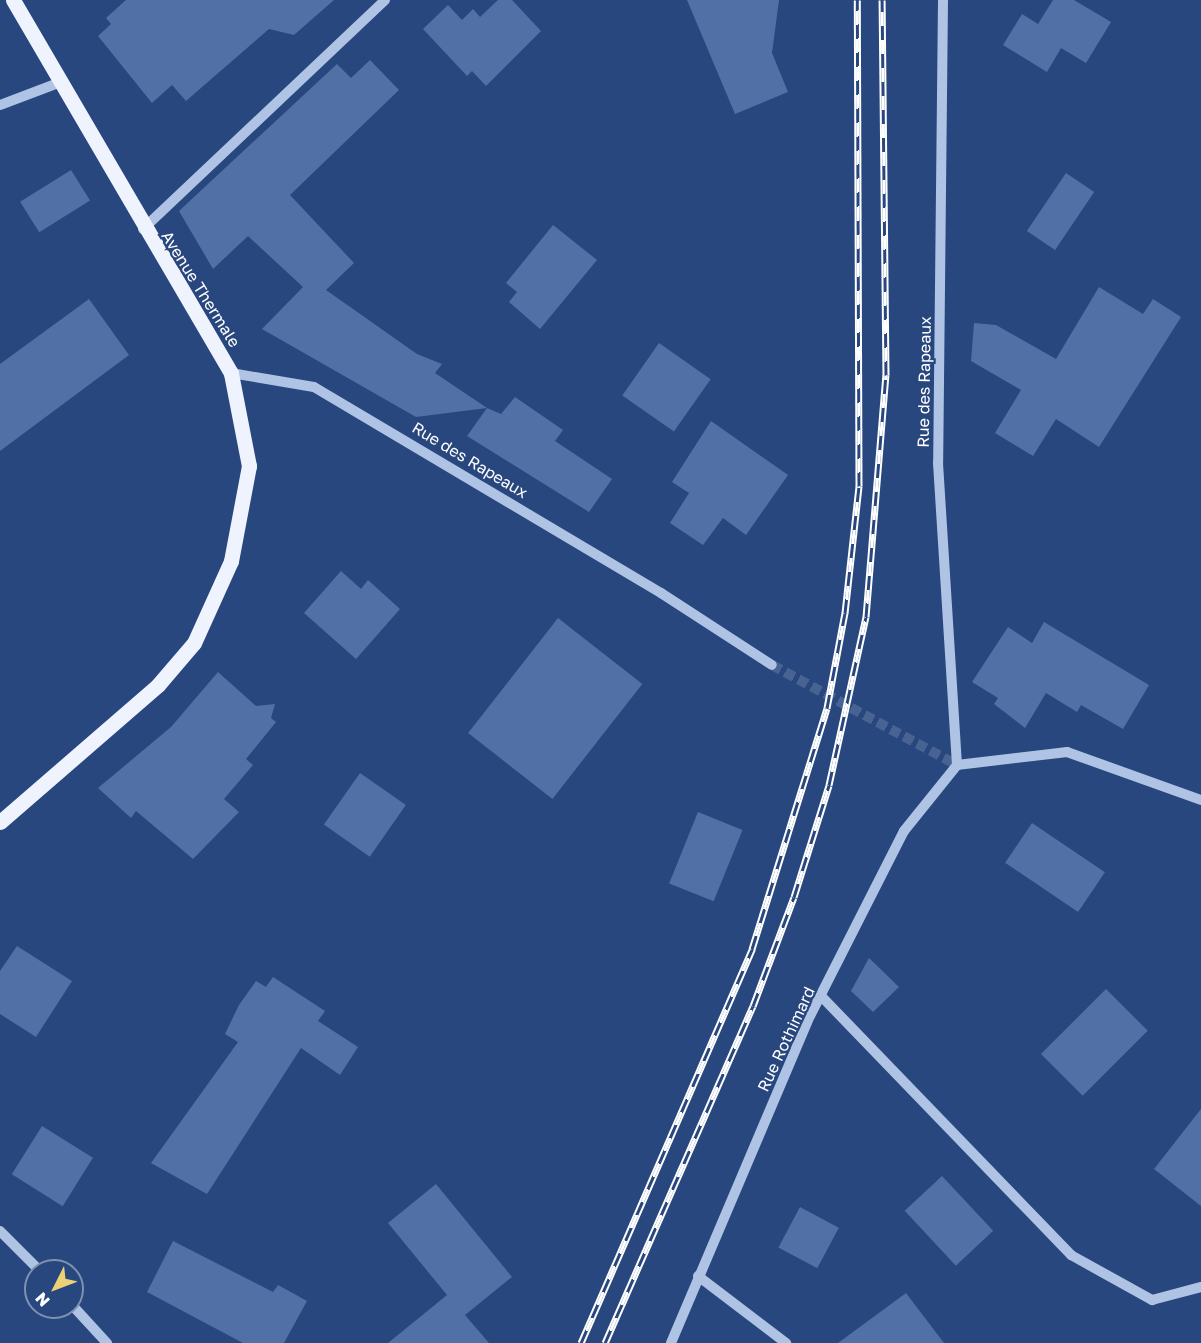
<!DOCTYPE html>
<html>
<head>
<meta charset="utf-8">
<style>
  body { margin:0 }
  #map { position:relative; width:1201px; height:1343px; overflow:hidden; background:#28477e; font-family:"Golos Text",sans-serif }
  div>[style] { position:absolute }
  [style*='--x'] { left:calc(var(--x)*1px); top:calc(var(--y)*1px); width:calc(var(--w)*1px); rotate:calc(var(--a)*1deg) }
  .building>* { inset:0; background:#5170a6; transform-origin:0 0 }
  .minor-tunnel>* { height:10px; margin-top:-5px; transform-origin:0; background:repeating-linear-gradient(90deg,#486391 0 10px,transparent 0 15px) }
  .minor>* { height:10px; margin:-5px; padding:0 5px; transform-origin:5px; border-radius:5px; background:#afc3e5 }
  .major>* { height:15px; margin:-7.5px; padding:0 7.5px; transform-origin:7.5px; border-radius:7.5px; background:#eef3fd }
  .rail>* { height:7px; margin-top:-3.5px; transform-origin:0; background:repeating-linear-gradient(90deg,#28477e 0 14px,#fff 0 28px); box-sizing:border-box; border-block:2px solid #fff }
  span { translate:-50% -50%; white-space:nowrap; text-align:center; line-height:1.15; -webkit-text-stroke:4.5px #28477e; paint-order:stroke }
  .street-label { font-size:16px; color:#fff }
  .north { position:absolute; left:24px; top:1259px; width:60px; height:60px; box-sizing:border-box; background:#28477e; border:2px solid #7e91b2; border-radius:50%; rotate:228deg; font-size:16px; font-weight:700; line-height:24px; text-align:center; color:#fff }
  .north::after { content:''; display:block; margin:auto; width:21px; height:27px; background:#ecd275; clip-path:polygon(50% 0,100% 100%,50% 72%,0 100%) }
</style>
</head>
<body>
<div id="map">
  <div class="building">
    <div style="clip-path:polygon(126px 0,334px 0,294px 35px,269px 29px,186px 101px,172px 85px,152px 103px,98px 36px,111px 24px,106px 18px)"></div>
    <div style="clip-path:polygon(498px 0,512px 0,541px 31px,486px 86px,472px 71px,467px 76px,423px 29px,448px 5px,462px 20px,473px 9px,480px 17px)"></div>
    <div style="clip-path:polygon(687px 0,779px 0,772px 53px,788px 92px,735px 114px)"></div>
    <div style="clip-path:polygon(1053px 0,1074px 0,1111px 22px,1086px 63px,1061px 48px,1047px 72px,1003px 45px,1022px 14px,1038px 24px)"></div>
    <div style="clip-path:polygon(370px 60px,399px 90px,290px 195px,354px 263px,326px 290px,417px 354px,442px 364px,435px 373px,487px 408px,501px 414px,515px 397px,563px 430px,555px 441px,612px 479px,589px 512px,467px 436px,487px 408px,416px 417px,262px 329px,303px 287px,248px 236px,213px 269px,179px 211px,337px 64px,351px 78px)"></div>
    <div style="left:71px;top:170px;width:36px;height:60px;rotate:58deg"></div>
    <div style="left:1066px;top:173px;width:34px;height:70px;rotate:34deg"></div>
    <div style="clip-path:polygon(553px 225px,597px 260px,540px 329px,509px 302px,517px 292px,506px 283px)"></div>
    <div style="clip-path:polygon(1099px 287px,1143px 314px,1153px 299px,1181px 317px,1099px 447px,1056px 419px,1033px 456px,995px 433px,1021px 390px,971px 361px,974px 323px,996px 325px,1056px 359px)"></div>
    <div style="clip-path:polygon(89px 299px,129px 355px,0 451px,0 364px)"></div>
    <div style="left:659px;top:343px;width:63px;height:64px;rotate:35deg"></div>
    <div style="clip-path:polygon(711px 421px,788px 475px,746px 535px,723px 518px,703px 545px,670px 523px,689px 493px,672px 482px)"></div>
    <div style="clip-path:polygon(341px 571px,361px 589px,368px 580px,400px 609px,356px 659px,304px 613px)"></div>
    <div style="left:558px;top:618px;width:107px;height:146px;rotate:38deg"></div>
    <div style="clip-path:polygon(1044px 622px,1149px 685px,1123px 729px,1081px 705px,1077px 712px,1046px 693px,1025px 728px,994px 704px,998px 698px,972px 682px,1008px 627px,1032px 643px)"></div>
    <div style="clip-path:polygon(218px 672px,256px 706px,275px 704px,271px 718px,276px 722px,246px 759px,253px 765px,224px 799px,239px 812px,193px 859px,136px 811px,131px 818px,98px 788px,171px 727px)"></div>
    <div style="left:360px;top:773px;width:56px;height:63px;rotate:35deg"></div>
    <div style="left:698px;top:812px;width:48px;height:77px;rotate:22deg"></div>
    <div style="left:1032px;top:823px;width:88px;height:48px;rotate:34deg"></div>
    <div style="clip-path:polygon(17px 946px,72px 981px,36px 1037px,0 1014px,0 971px)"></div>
    <div style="clip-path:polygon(869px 958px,899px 987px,873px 1012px,851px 991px)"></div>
    <div style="clip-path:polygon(273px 977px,325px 1011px,318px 1021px,358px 1047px,340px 1075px,301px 1048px,207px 1194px,151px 1163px,238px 1042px,225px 1034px,239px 1005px,256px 981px,266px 987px)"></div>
    <div style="left:1106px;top:989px;width:59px;height:92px;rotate:45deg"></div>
    <div style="clip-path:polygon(1201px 1109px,1201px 1206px,1154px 1169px)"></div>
    <div style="left:42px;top:1126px;width:60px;height:57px;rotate:32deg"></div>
    <div style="left:942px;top:1176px;width:75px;height:51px;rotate:47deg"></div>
    <div style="clip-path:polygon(436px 1184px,512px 1277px,465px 1315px,489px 1343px,388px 1343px,447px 1295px,388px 1223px)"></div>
    <div style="left:800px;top:1207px;width:44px;height:46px;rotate:28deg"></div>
    <div style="clip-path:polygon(173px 1241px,273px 1292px,278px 1285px,307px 1301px,284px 1343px,243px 1343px,147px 1292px)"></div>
    <div style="clip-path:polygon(906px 1293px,944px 1343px,838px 1343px)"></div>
  </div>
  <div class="minor-tunnel">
    <div style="--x:772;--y:665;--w:210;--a:28.4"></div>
  </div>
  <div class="minor">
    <div style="--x:943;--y:0;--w:463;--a:90.6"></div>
    <div style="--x:938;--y:463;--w:303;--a:86.4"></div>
    <div style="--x:0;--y:105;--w:65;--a:-20.7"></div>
    <div style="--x:143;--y:229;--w:333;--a:-43.4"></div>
    <div style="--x:231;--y:373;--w:84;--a:9.6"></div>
    <div style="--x:314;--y:387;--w:404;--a:30.7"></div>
    <div style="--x:661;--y:593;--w:132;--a:33"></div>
    <div style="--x:957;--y:765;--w:111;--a:-6.7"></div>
    <div style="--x:1067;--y:752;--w:142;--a:19.7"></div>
    <div style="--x:822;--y:997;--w:359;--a:46"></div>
    <div style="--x:1071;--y:1255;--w:93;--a:29.1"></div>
    <div style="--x:1152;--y:1300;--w:51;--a:-14.9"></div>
    <div style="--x:0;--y:1231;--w:57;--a:45"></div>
    <div style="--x:698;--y:1276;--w:111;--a:37.3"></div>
    <div style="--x:72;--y:1305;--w:52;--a:47.4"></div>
    <div style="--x:671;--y:1343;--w:349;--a:-67"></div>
    <div style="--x:807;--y:1022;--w:214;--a:-63.1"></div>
    <div style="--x:904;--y:831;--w:85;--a:-51.2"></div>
  </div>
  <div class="major">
    <div style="--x:0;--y:822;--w:209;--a:-40.9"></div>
    <div style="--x:158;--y:685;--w:55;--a:-49.4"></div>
    <div style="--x:194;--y:643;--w:90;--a:-65.7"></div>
    <div style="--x:231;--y:561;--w:97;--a:-79.3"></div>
    <div style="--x:249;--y:466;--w:95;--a:-101"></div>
    <div style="--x:231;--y:373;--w:432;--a:-120.3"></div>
  </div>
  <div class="rail">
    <div style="--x:581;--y:1343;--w:430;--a:-66.5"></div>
    <div style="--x:752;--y:949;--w:252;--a:-72.7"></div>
    <div style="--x:827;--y:708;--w:97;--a:-79.3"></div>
    <div style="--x:845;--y:613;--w:128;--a:-83.7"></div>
    <div style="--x:859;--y:486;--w:486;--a:-90.2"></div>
    <div style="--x:605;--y:1343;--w:368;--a:-66.3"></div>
    <div style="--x:753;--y:1006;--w:116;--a:-69.4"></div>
    <div style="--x:794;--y:897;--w:117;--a:-72.6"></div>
    <div style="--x:829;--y:785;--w:172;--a:-77.6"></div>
    <div style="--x:866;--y:617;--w:243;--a:-85.3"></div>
    <div style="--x:886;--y:375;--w:375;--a:-90.6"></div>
  </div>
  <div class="street-label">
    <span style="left:201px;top:289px;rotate:58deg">Avenue Thermale</span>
    <span style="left:924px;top:382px;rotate:-89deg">Rue des Rapeaux</span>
    <span style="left:470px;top:460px;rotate:31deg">Rue des Rapeaux</span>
    <span style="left:786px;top:1039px;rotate:-65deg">Rue Rothimard</span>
  </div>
  <div class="north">N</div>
</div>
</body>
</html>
